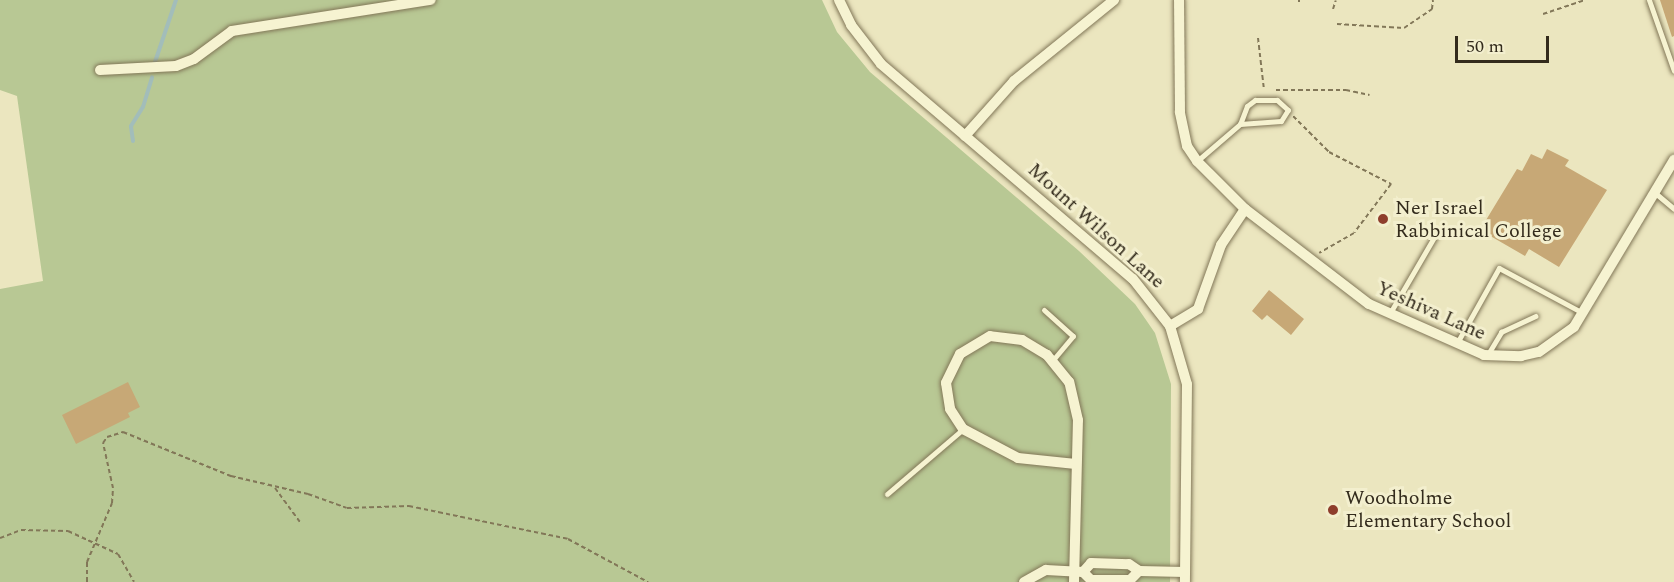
<!DOCTYPE html>
<html>
<head>
<meta charset="utf-8">
<style>
  body { margin:0 }
  #map { position:relative; width:1674px; height:582px; overflow:hidden; background:#ebe6bf; font-family:Spectral,serif }
  div>[style] { position:absolute }
  [style*='--x'] { left:calc(var(--x)*1px); top:calc(var(--y)*1px); width:calc(var(--w)*1px); rotate:calc(var(--a)*1deg) }
  .green>* { inset:0; background:#b8c894 }
  .stream>* { height:4px; margin:-2px; padding:0 2px; transform-origin:2px; border-radius:2px; background:#a2bdba }
  .building>* { inset:0; background:#c7a876 }
  .path>* { height:2px; margin-top:-1px; transform-origin:0; background:repeating-linear-gradient(90deg,#827758 0 4.5px,transparent 0 7.5px) }
  .roads { filter:drop-shadow(0 0 2px #827758) drop-shadow(0 0 2px #827758) }
  .lane>* { height:5px; margin:-2.5px; padding:0 2.5px; transform-origin:2.5px; border-radius:2.5px; background:#f6f3d1 }
  .street>* { height:10px; margin:-5px; padding:0 5px; transform-origin:5px; border-radius:5px; background:#f6f3d1 }
  .dots>* { width:16px; height:16px; translate:-50% -50%; box-sizing:border-box; border:3px solid #f3efce; border-radius:50% }
  span { translate:-50% -50%; white-space:nowrap; text-align:center; line-height:1.15; -webkit-text-stroke:6px #f3efce; paint-order:stroke }
  .poi-label { font-size:20px; color:#332b1c }
  .left { translate:0 -50%; text-align:left }
  .street-label { font-size:20px; color:#332b1c }
  .scale { position:absolute; left:1455px; top:36px; width:94px; height:27px; box-sizing:border-box; border:3px solid #332b1c; border-top:0; padding-left:8px; font-size:18px; line-height:21px; white-space:nowrap; color:#332b1c; -webkit-text-stroke:4px #f3efce; paint-order:stroke }
</style>
</head>
<body>
<div id="map">
  <div class="green">
    <div style="clip-path:polygon(0 0,822px 0,837px 32px,870px 72px,1079px 251px,1135px 304px,1155px 333px,1171px 384px,1170px 582px,0 582px,0 289px,43px 281px,17px 96px,0 90px)"></div>
  </div>
  <div class="stream">
    <div style="--x:155;--y:62;--w:65;--a:-71.3"></div>
    <div style="--x:133;--y:141;--w:15;--a:-98"></div>
    <div style="--x:131;--y:126;--w:22;--a:-58"></div>
    <div style="--x:143;--y:107;--w:31;--a:-73"></div>
  </div>
  <div class="building">
    <div style="clip-path:polygon(1660px 0,1674px 0,1674px 36px,1672px 37px)"></div>
    <div style="clip-path:polygon(1547px 149px,1569px 160px,1565px 166px,1607px 190px,1559px 267px,1529px 249px,1525px 256px,1480px 230px,1517px 169px,1522px 171px,1531px 154px,1542px 159px)"></div>
    <div style="clip-path:polygon(1269px 290px,1304px 319px,1291px 335px,1267px 315px,1262px 320px,1252px 311px)"></div>
    <div style="clip-path:polygon(128px 382px,140px 407px,128px 413px,130px 417px,76px 444px,62px 415px)"></div>
  </div>
  <div class="path">
    <div style="--x:1299;--y:0;--w:2;--a:90"></div>
    <div style="--x:1333;--y:9;--w:9;--a:-72"></div>
    <div style="--x:1543;--y:14;--w:44;--a:-18.4"></div>
    <div style="--x:1337;--y:24;--w:67;--a:3.4"></div>
    <div style="--x:1404;--y:28;--w:34;--a:-34"></div>
    <div style="--x:1432;--y:9;--w:9;--a:-84"></div>
    <div style="--x:1258;--y:38;--w:52;--a:83.4"></div>
    <div style="--x:1276;--y:90;--w:70;--a:0"></div>
    <div style="--x:1346;--y:90;--w:24;--a:12"></div>
    <div style="--x:1293;--y:116;--w:51;--a:45"></div>
    <div style="--x:1329;--y:152;--w:70;--a:27.3"></div>
    <div style="--x:1391;--y:184;--w:61;--a:127.1"></div>
    <div style="--x:1354;--y:233;--w:40;--a:150.3"></div>
    <div style="--x:275;--y:488;--w:42;--a:53.7"></div>
    <div style="--x:0;--y:538;--w:22;--a:-21"></div>
    <div style="--x:21;--y:530;--w:47;--a:1.2"></div>
    <div style="--x:68;--y:531;--w:55;--a:24.7"></div>
    <div style="--x:118;--y:554;--w:32;--a:60"></div>
    <div style="--x:87;--y:582;--w:20;--a:-90"></div>
    <div style="--x:87;--y:562;--w:64;--a:-67"></div>
    <div style="--x:112;--y:503;--w:15;--a:-86"></div>
    <div style="--x:113;--y:488;--w:46;--a:-102.5"></div>
    <div style="--x:103;--y:443;--w:7;--a:-56"></div>
    <div style="--x:107;--y:437;--w:17;--a:-17"></div>
    <div style="--x:123;--y:432;--w:117;--a:22.2"></div>
    <div style="--x:231;--y:476;--w:79;--a:13.2"></div>
    <div style="--x:308;--y:494;--w:41;--a:19.7"></div>
    <div style="--x:347;--y:508;--w:62;--a:-1.8"></div>
    <div style="--x:409;--y:506;--w:162;--a:11.7"></div>
    <div style="--x:568;--y:539;--w:91;--a:28.3"></div>
  </div>
  <div class="roads">
    <div class="lane">
      <div style="--x:1649;--y:0;--w:75;--a:70.6"></div>
      <div style="--x:1197;--y:161;--w:57;--a:-40.7"></div>
      <div style="--x:1240;--y:124;--w:41;--a:-4.2"></div>
      <div style="--x:1281;--y:121;--w:13;--a:-58"></div>
      <div style="--x:1288;--y:110;--w:15;--a:-138"></div>
      <div style="--x:1277;--y:100;--w:22;--a:180"></div>
      <div style="--x:1255;--y:100;--w:10;--a:143"></div>
      <div style="--x:1247;--y:106;--w:19;--a:111"></div>
      <div style="--x:1654;--y:192;--w:26;--a:40"></div>
      <div style="--x:1044;--y:310;--w:39;--a:42"></div>
      <div style="--x:1073;--y:336;--w:31;--a:130"></div>
      <div style="--x:1390;--y:313;--w:91;--a:-59.8"></div>
      <div style="--x:1457;--y:343;--w:86;--a:-60.8"></div>
      <div style="--x:1499;--y:268;--w:95;--a:28.2"></div>
      <div style="--x:1488;--y:354;--w:26;--a:-59"></div>
      <div style="--x:1501;--y:332;--w:38;--a:-25"></div>
      <div style="--x:887;--y:494;--w:100;--a:-40.5"></div>
    </div>
    <div class="street">
      <div style="--x:839;--y:0;--w:28;--a:64"></div>
      <div style="--x:851;--y:25;--w:49;--a:52.4"></div>
      <div style="--x:881;--y:64;--w:331;--a:40.5"></div>
      <div style="--x:1133;--y:279;--w:60;--a:51.8"></div>
      <div style="--x:1170;--y:326;--w:60;--a:73.7"></div>
      <div style="--x:1187;--y:384;--w:198;--a:90.6"></div>
      <div style="--x:100;--y:70;--w:76;--a:-3"></div>
      <div style="--x:176;--y:66;--w:19;--a:-21"></div>
      <div style="--x:194;--y:59;--w:47;--a:-36.4"></div>
      <div style="--x:232;--y:31;--w:201;--a:-8.9"></div>
      <div style="--x:965;--y:136;--w:74;--a:-48.3"></div>
      <div style="--x:1014;--y:81;--w:129;--a:-39"></div>
      <div style="--x:1245;--y:209;--w:156;--a:37.5"></div>
      <div style="--x:1369;--y:304;--w:126;--a:23.9"></div>
      <div style="--x:1484;--y:355;--w:37;--a:2"></div>
      <div style="--x:1521;--y:356;--w:18;--a:-13"></div>
      <div style="--x:1539;--y:352;--w:43;--a:-35.5"></div>
      <div style="--x:1574;--y:327;--w:195;--a:-59.1"></div>
      <div style="--x:1170;--y:326;--w:33;--a:-31"></div>
      <div style="--x:1198;--y:309;--w:68;--a:-70.2"></div>
      <div style="--x:1221;--y:245;--w:43;--a:-56.3"></div>
      <div style="--x:1245;--y:209;--w:68;--a:-135"></div>
      <div style="--x:1197;--y:161;--w:18;--a:-124"></div>
      <div style="--x:1187;--y:146;--w:35;--a:-102"></div>
      <div style="--x:1180;--y:112;--w:112;--a:-90.5"></div>
      <div style="--x:1083;--y:572;--w:12;--a:-48"></div>
      <div style="--x:1091;--y:563;--w:38;--a:2"></div>
      <div style="--x:1129;--y:564;--w:12;--a:35"></div>
      <div style="--x:1139;--y:571;--w:46;--a:1.2"></div>
      <div style="--x:1024;--y:582;--w:25;--a:-29"></div>
      <div style="--x:1046;--y:570;--w:37;--a:3"></div>
      <div style="--x:1083;--y:572;--w:11;--a:45"></div>
      <div style="--x:1091;--y:580;--w:39;--a:0"></div>
      <div style="--x:1130;--y:580;--w:13;--a:-45"></div>
      <div style="--x:1074;--y:582;--w:162;--a:-88.6"></div>
      <div style="--x:1078;--y:420;--w:39;--a:-103"></div>
      <div style="--x:1069;--y:382;--w:35;--a:-129"></div>
      <div style="--x:1047;--y:355;--w:29;--a:-149"></div>
      <div style="--x:1022;--y:340;--w:32;--a:-173"></div>
      <div style="--x:990;--y:336;--w:35;--a:149"></div>
      <div style="--x:960;--y:354;--w:32;--a:116"></div>
      <div style="--x:946;--y:383;--w:26;--a:81"></div>
      <div style="--x:950;--y:409;--w:24;--a:57"></div>
      <div style="--x:963;--y:429;--w:62;--a:27.8"></div>
      <div style="--x:1018;--y:458;--w:58;--a:5.9"></div>
    </div>
  </div>
  <div class="dots">
    <div style="left:1383px;top:219px;background:#8e3e2c"></div>
    <div style="left:1333px;top:510px;background:#8e3e2c"></div>
  </div>
  <div class="poi-label">
    <span class="left" style="left:1395px;top:220px">Ner Israel<br>Rabbinical College</span>
    <span class="left" style="left:1345px;top:510px">Woodholme<br>Elementary School</span>
  </div>
  <div class="street-label">
    <span style="left:1096px;top:226px;rotate:42deg">Mount Wilson Lane</span>
    <span style="left:1431px;top:311px;rotate:24deg">Yeshiva Lane</span>
  </div>
  <div class="scale">50 m</div>
</div>
</body>
</html>
